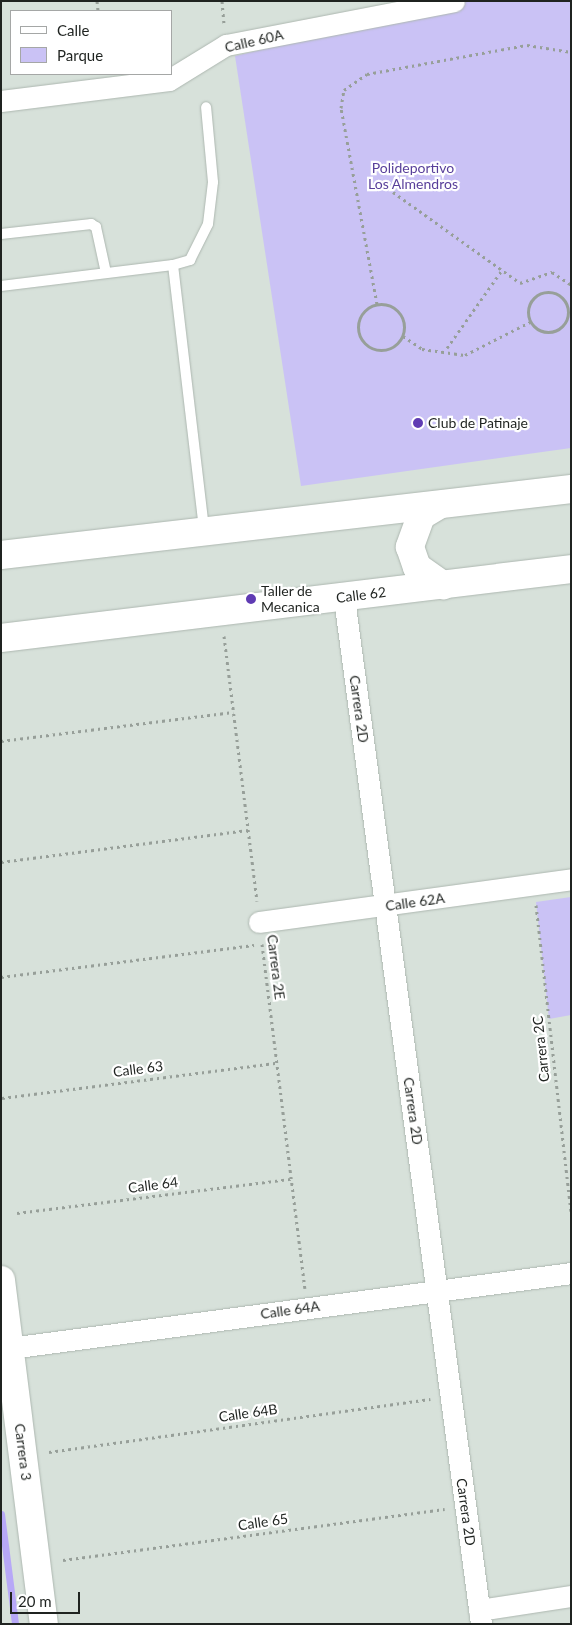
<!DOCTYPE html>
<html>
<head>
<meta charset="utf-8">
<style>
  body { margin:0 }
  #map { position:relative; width:572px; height:1625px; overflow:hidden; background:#d7e1da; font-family:Lato,sans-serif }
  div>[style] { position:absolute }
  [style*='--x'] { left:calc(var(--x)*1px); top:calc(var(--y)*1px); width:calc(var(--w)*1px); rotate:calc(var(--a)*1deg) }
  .green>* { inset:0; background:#cac2f5 }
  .stream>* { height:7px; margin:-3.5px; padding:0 3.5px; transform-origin:3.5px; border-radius:3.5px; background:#b7a8f7 }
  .path>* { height:3px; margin-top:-1.5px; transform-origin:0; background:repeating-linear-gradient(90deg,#979f99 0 2.5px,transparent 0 6.5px) }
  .path>.ring { margin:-1.5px; padding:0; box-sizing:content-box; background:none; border:3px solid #979f99; border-radius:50% }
  .roads { filter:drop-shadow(0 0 1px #adb7b0) drop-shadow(0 0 1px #adb7b0) }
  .lane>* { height:10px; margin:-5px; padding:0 5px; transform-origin:5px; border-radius:5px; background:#fff }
  .street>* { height:21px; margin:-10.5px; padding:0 10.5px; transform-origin:10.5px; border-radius:10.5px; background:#fff }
  .secondary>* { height:28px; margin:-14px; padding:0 14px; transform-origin:14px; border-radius:14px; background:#fff }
  .dots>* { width:14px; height:14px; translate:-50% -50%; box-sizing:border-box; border:2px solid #fff; border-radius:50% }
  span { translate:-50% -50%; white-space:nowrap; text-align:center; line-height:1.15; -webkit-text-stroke:4.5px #fff; paint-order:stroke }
  .street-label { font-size:14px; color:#1f2320 }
  .park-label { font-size:14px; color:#583f9a }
  .poi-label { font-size:14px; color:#1f2320 }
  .left { translate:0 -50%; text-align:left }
  .frame { position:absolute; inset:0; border:2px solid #1f2320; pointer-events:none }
  .legend { position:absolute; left:10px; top:10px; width:162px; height:65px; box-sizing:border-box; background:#fff; border:1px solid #a5a7a6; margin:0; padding:6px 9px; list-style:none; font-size:15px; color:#1f2320 }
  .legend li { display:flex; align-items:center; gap:10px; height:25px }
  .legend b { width:25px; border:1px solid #a5a7a6 }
  .scale { position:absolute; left:10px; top:1592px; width:70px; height:22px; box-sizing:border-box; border:2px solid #1f2320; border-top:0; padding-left:6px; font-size:15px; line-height:18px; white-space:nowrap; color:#1f2320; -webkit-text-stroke:4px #fff; paint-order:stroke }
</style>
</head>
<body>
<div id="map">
  <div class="green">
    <div style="clip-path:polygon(468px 1px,571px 1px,571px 448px,301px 486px,235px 56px)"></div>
    <div style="clip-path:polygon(571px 897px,571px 1015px,549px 1019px,536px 902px)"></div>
  </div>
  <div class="stream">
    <div style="--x:1;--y:1514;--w:111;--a:82.7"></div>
  </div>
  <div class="path">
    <div style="--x:97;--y:1;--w:10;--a:84"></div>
    <div style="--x:222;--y:1;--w:22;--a:85"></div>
    <div style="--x:393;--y:192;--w:156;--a:35.6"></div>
    <div style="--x:520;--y:283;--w:34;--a:-19"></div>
    <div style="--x:552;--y:272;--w:23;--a:34"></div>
    <div class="ring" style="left:528px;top:292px;width:37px;height:37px"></div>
    <div style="--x:377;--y:304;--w:199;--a:-100.4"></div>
    <div style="--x:341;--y:108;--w:18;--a:-81"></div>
    <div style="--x:344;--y:90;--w:28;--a:-35"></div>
    <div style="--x:367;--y:74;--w:163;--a:-10.3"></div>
    <div style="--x:527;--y:45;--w:45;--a:9"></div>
    <div class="ring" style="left:358px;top:304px;width:43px;height:43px"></div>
    <div style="--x:403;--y:336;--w:23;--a:34"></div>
    <div style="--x:422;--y:349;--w:43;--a:7.9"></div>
    <div style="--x:465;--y:355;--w:73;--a:-26.9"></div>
    <div style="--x:447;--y:348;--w:95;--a:-54.8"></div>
    <div style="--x:224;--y:636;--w:267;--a:82.9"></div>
    <div style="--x:1;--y:741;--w:234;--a:-7.1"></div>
    <div style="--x:1;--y:862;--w:249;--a:-7.4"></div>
    <div style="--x:536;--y:905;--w:308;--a:83.5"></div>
    <div style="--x:262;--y:944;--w:347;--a:82.9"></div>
    <div style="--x:1;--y:977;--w:255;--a:-7.2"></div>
    <div style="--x:2;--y:1098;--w:277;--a:-7.3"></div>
    <div style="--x:17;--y:1213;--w:276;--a:-7.1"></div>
    <div style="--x:49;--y:1452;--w:385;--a:-7.9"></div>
    <div style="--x:63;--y:1560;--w:385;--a:-7.6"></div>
  </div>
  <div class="roads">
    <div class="lane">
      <div style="--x:1;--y:234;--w:91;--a:-6.3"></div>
      <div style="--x:91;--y:224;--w:6;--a:31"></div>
      <div style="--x:96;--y:227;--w:47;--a:77.7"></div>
      <div style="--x:173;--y:265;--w:18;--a:-16"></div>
      <div style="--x:190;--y:260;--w:40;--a:-63.4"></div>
      <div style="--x:208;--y:224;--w:42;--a:-83.2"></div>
      <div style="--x:213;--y:182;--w:75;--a:-95.3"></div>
      <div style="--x:1;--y:286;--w:173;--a:-7"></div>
      <div style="--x:173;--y:265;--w:266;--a:83.3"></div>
    </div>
    <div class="street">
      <div style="--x:1;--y:101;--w:169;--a:-7.1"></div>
      <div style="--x:169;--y:80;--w:67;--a:-31.6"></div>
      <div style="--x:226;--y:45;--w:232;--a:-10.9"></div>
      <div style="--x:344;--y:598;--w:1035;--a:82.39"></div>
      <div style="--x:259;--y:922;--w:315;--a:-7.8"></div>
      <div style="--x:10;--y:1348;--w:566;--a:-7.61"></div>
      <div style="--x:479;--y:1610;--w:93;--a:-8.7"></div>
    </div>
    <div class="secondary">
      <div style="--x:439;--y:505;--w:21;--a:149"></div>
      <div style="--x:421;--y:516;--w:33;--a:110"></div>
      <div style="--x:410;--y:547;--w:21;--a:71"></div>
      <div style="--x:417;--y:567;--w:32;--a:35"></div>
      <div style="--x:1;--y:555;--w:574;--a:-6.6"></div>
      <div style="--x:1;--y:638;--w:574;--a:-6.9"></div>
      <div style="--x:1;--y:1280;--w:347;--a:82.9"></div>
    </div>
  </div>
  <div class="dots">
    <div style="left:418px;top:423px;background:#5f3bb3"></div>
    <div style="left:251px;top:599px;background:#5f3bb3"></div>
  </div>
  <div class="street-label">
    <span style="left:254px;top:41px;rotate:-13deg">Calle 60A</span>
    <span style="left:361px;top:595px;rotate:-7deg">Calle 62</span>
    <span style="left:359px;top:709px;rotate:82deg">Carrera 2D</span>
    <span style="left:415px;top:902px;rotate:-8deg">Calle 62A</span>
    <span style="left:276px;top:967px;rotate:83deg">Carrera 2E</span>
    <span style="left:541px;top:1049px;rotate:-96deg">Carrera 2C</span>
    <span style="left:138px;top:1069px;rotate:-7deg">Calle 63</span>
    <span style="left:413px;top:1111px;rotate:82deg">Carrera 2D</span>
    <span style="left:153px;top:1185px;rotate:-7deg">Calle 64</span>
    <span style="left:290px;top:1310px;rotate:-8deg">Calle 64A</span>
    <span style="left:248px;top:1413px;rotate:-8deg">Calle 64B</span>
    <span style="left:23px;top:1452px;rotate:83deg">Carrera 3</span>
    <span style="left:466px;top:1512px;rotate:82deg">Carrera 2D</span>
    <span style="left:263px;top:1522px;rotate:-8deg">Calle 65</span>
  </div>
  <div class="park-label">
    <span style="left:413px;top:176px">Polideportivo<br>Los Almendros</span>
  </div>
  <div class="poi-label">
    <span class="left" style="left:428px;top:423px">Club de Patinaje</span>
    <span class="left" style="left:261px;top:599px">Taller de<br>Mecanica</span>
  </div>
  <div class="frame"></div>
  <ul class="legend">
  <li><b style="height:6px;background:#fff"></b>Calle</li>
  <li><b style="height:14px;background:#cac2f5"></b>Parque</li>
  </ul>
  <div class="scale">20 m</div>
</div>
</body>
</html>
